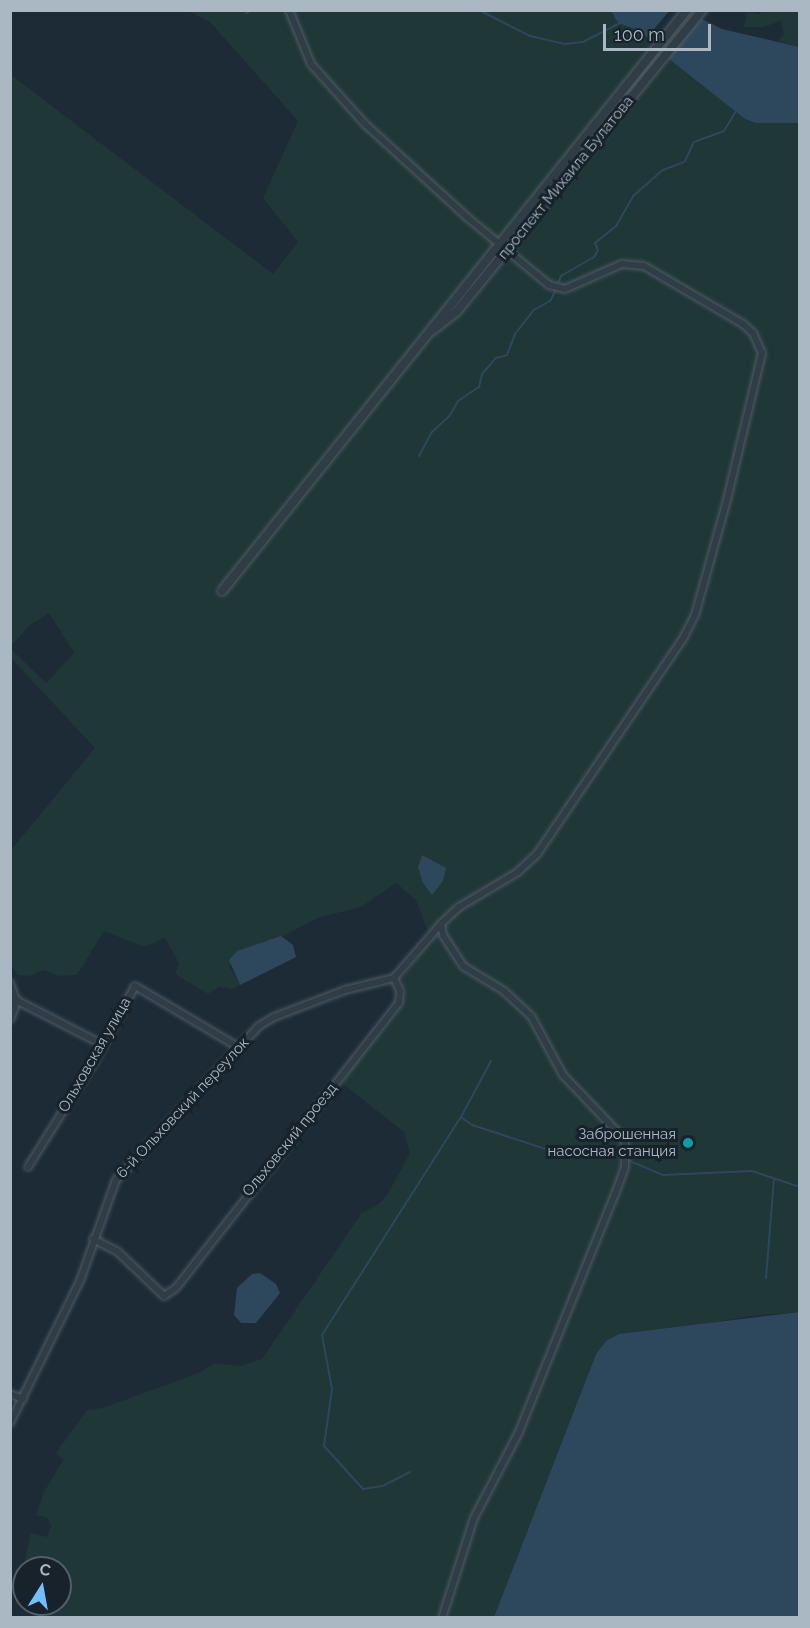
<!DOCTYPE html>
<html>
<head>
<meta charset="utf-8">
<style>
  body { margin:0 }
  #map { position:relative; width:810px; height:1628px; overflow:hidden; background:#1d2b36; font-family:Raleway,sans-serif }
  div>[style] { position:absolute }
  [style*='--x'] { left:calc(var(--x)*1px); top:calc(var(--y)*1px); width:calc(var(--w)*1px); rotate:calc(var(--a)*1deg) }
  .green>* { inset:0; background:#1f3736 }
  .water>* { inset:0; background:#2d485c }
  .pier>* { inset:0; background:#1d2b36 }
  .stream>* { height:2px; margin:-1px; padding:0 1px; transform-origin:1px; border-radius:1px; background:#2d485c }
  .roads { filter:drop-shadow(0 0 2px #4e5b65) drop-shadow(0 0 2px #4e5b65) }
  .minor>* { height:6px; margin:-3px; padding:0 3px; transform-origin:3px; border-radius:3px; background:#313d46 }
  .tertiary>* { height:8px; margin:-4px; padding:0 4px; transform-origin:4px; border-radius:4px; background:#313d46 }
  .dots>* { width:16px; height:16px; translate:-50% -50%; box-sizing:border-box; border:3px solid #17222a; border-radius:50% }
  span { translate:-50% -50%; white-space:nowrap; text-align:center; line-height:1.15; -webkit-text-stroke:6px #17222a; paint-order:stroke }
  .street-label { font-size:15px; color:#aab8c4 }
  .poi-label { font-size:15px; color:#aab8c4 }
  .right { translate:-100% -50%; text-align:right }
  .frame { position:absolute; inset:0; border:12px solid #aab8c4; pointer-events:none }
  .north { position:absolute; left:12px; top:1556px; width:60px; height:60px; box-sizing:border-box; background:#17222a; border:2px solid #525e68; border-radius:50%; rotate:11deg; font-size:16px; font-weight:700; line-height:24px; text-align:center; color:#aab8c4 }
  .north::after { content:''; display:block; margin:auto; width:21px; height:27px; background:#75befe; clip-path:polygon(50% 0,100% 100%,50% 72%,0 100%) }
  .scale { position:absolute; left:603px; top:24px; width:108px; height:27px; box-sizing:border-box; border:3px solid #aab8c4; border-top:0; padding-left:8px; font-size:18px; line-height:21px; white-space:nowrap; color:#aab8c4; -webkit-text-stroke:4px #17222a; paint-order:stroke }
</style>
</head>
<body>
<div id="map">
  <div class="green">
    <div style="clip-path:polygon(evenodd,189px 11px,611px 11px,618px 23px,640px 31px,674px 63px,745px 119px,756px 123px,799px 123px,799px 1312px,751px 1316px,606px 1341px,596px 1354px,494px 1617px,34px 1617px,27px 1605px,17px 1603px,13px 1591px,16px 1571px,24px 1568px,24px 1604px,60px 1604px,60px 1568px,24px 1568px,30px 1533px,47px 1537px,51px 1526px,48px 1518px,36px 1515px,44px 1492px,63px 1460px,56px 1453px,87px 1410px,103px 1408px,198px 1373px,215px 1363px,240px 1366px,262px 1359px,361px 1214px,381px 1202px,390px 1190px,410px 1153px,404px 1132px,343px 1084px,346px 1075px,397px 1012px,405px 994px,401px 979px,431px 939px,416px 900px,396px 883px,361px 907px,317px 918px,229px 966px,240px 985px,231px 989px,219px 987px,208px 994px,175px 974px,179px 963px,165px 938px,144px 947px,104px 931px,77px 975px,59px 976px,44px 970px,30px 976px,18px 975px,11px 966px,11px 850px,95px 748px,11px 658px,11px 649px,46px 683px,74px 653px,49px 613px,30px 625px,11px 646px,11px 75px,273px 274px,298px 242px,263px 198px,298px 121px,210px 22px,189px 11px,422px 855px,432px 894px,423px 883px,419px 867px,422px 855px)"></div>
    <div style="clip-path:polygon(762px 11px,799px 11px,799px 47px,778px 41px,784px 35px,781px 21px,763px 27px,743px 27px,748px 12px,760px 14px)"></div>
  </div>
  <div class="water">
    <div style="clip-path:polygon(611px 11px,686px 11px,722px 29px,799px 47px,799px 123px,756px 123px,745px 119px,674px 63px,640px 31px,618px 23px)"></div>
    <div style="clip-path:polygon(422px 855px,446px 868px,443px 881px,432px 895px,423px 883px,418px 867px)"></div>
    <div style="clip-path:polygon(281px 936px,293px 945px,296px 957px,240px 985px,229px 960px,237px 951px)"></div>
    <div style="clip-path:polygon(260px 1273px,276px 1284px,280px 1293px,256px 1323px,241px 1323px,234px 1315px,237px 1288px,252px 1274px)"></div>
    <div style="clip-path:polygon(799px 1312px,799px 1617px,494px 1617px,596px 1354px,606px 1341px,619px 1334px)"></div>
  </div>
  <div class="pier">
    <div style="clip-path:polygon(693px 10px,703px 16px,666px 60px,645px 40px,669px 11px)"></div>
  </div>
  <div class="stream">
    <div style="--x:479;--y:10;--w:57;--a:27"></div>
    <div style="--x:530;--y:36;--w:35;--a:13"></div>
    <div style="--x:564;--y:44;--w:19;--a:-6"></div>
    <div style="--x:583;--y:42;--w:42;--a:-27.2"></div>
    <div style="--x:246;--y:13;--w:7;--a:-27"></div>
    <div style="--x:685;--y:161;--w:21;--a:-65"></div>
    <div style="--x:694;--y:142;--w:32;--a:-20"></div>
    <div style="--x:724;--y:131;--w:27;--a:-59"></div>
    <div style="--x:558;--y:284;--w:9;--a:-69"></div>
    <div style="--x:561;--y:276;--w:38;--a:-30"></div>
    <div style="--x:594;--y:257;--w:8;--a:-60"></div>
    <div style="--x:598;--y:250;--w:8;--a:-113"></div>
    <div style="--x:595;--y:243;--w:27;--a:-39"></div>
    <div style="--x:616;--y:226;--w:34;--a:-60"></div>
    <div style="--x:633;--y:196;--w:40;--a:-41"></div>
    <div style="--x:663;--y:170;--w:22;--a:-21"></div>
    <div style="--x:419;--y:456;--w:27;--a:-62"></div>
    <div style="--x:432;--y:432;--w:25;--a:-43"></div>
    <div style="--x:450;--y:415;--w:16;--a:-60"></div>
    <div style="--x:458;--y:401;--w:25;--a:-34"></div>
    <div style="--x:479;--y:387;--w:13;--a:-77"></div>
    <div style="--x:482;--y:374;--w:21;--a:-49"></div>
    <div style="--x:496;--y:358;--w:11;--a:-15"></div>
    <div style="--x:507;--y:355;--w:22;--a:-69"></div>
    <div style="--x:515;--y:334;--w:31;--a:-52"></div>
    <div style="--x:534;--y:310;--w:20;--a:-30"></div>
    <div style="--x:551;--y:300;--w:12;--a:-66"></div>
    <div style="--x:491;--y:1061;--w:64;--a:118.2"></div>
    <div style="--x:461;--y:1117;--w:14;--a:36"></div>
    <div style="--x:472;--y:1125;--w:78;--a:18"></div>
    <div style="--x:546;--y:1149;--w:53;--a:-1.1"></div>
    <div style="--x:599;--y:1148;--w:69;--a:22.9"></div>
    <div style="--x:663;--y:1175;--w:89;--a:-2.6"></div>
    <div style="--x:752;--y:1171;--w:51;--a:18.4"></div>
    <div style="--x:766;--y:1278;--w:99;--a:-85.4"></div>
    <div style="--x:410;--y:1472;--w:31;--a:153"></div>
    <div style="--x:382;--y:1486;--w:19;--a:171"></div>
    <div style="--x:363;--y:1489;--w:58;--a:-132.2"></div>
    <div style="--x:324;--y:1446;--w:58;--a:-82"></div>
    <div style="--x:332;--y:1389;--w:55;--a:-100.5"></div>
    <div style="--x:322;--y:1335;--w:259;--a:-57.5"></div>
  </div>
  <div class="roads">
    <div class="minor">
      <div style="--x:289;--y:10;--w:58;--a:67.8"></div>
      <div style="--x:311;--y:64;--w:81;--a:48"></div>
      <div style="--x:365;--y:124;--w:139;--a:42.4"></div>
      <div style="--x:468;--y:218;--w:105;--a:39.6"></div>
      <div style="--x:549;--y:285;--w:16;--a:14"></div>
      <div style="--x:565;--y:289;--w:62;--a:-23.7"></div>
      <div style="--x:622;--y:264;--w:22;--a:5"></div>
      <div style="--x:644;--y:266;--w:115;--a:30.4"></div>
      <div style="--x:743;--y:324;--w:13;--a:42"></div>
      <div style="--x:753;--y:333;--w:22;--a:66"></div>
      <div style="--x:762;--y:353;--w:151;--a:103.4"></div>
      <div style="--x:727;--y:500;--w:119;--a:105.5"></div>
      <div style="--x:695;--y:615;--w:25;--a:117"></div>
      <div style="--x:684;--y:637;--w:262;--a:124.1"></div>
      <div style="--x:537;--y:854;--w:26;--a:137"></div>
      <div style="--x:518;--y:872;--w:69;--a:149.3"></div>
      <div style="--x:459;--y:907;--w:25;--a:137"></div>
      <div style="--x:441;--y:924;--w:11;--a:80"></div>
      <div style="--x:443;--y:935;--w:37;--a:57"></div>
      <div style="--x:463;--y:966;--w:48;--a:31.4"></div>
      <div style="--x:504;--y:991;--w:37;--a:43"></div>
      <div style="--x:531;--y:1016;--w:67;--a:61.5"></div>
      <div style="--x:563;--y:1075;--w:90;--a:46.4"></div>
      <div style="--x:625;--y:1140;--w:27;--a:90"></div>
      <div style="--x:625;--y:1167;--w:29;--a:110"></div>
      <div style="--x:615;--y:1194;--w:257;--a:112"></div>
      <div style="--x:519;--y:1432;--w:97;--a:117.6"></div>
      <div style="--x:474;--y:1518;--w:105;--a:107.7"></div>
      <div style="--x:10;--y:983;--w:18;--a:71"></div>
      <div style="--x:16;--y:1000;--w:98;--a:27.3"></div>
      <div style="--x:28;--y:1167;--w:126;--a:-57.9"></div>
      <div style="--x:95;--y:1060;--w:84;--a:-61.6"></div>
      <div style="--x:135;--y:986;--w:122;--a:30.6"></div>
      <div style="--x:93;--y:1239;--w:28;--a:27"></div>
      <div style="--x:118;--y:1252;--w:64;--a:43.7"></div>
      <div style="--x:164;--y:1296;--w:14;--a:-34"></div>
      <div style="--x:176;--y:1288;--w:362;--a:-52"></div>
      <div style="--x:399;--y:1003;--w:12;--a:-85"></div>
      <div style="--x:400;--y:991;--w:14;--a:-115"></div>
      <div style="--x:10;--y:1394;--w:14;--a:21"></div>
      <div style="--x:10;--y:1423;--w:158;--a:-63.8"></div>
      <div style="--x:80;--y:1281;--w:107;--a:-70.4"></div>
      <div style="--x:116;--y:1180;--w:210;--a:-47.1"></div>
      <div style="--x:259;--y:1026;--w:17;--a:-31"></div>
      <div style="--x:274;--y:1017;--w:76;--a:-20.8"></div>
      <div style="--x:345;--y:990;--w:50;--a:-13.8"></div>
      <div style="--x:394;--y:978;--w:72;--a:-49"></div>
    </div>
    <div class="tertiary">
      <div style="--x:433;--y:330;--w:29;--a:-38"></div>
      <div style="--x:456;--y:312;--w:390;--a:-50.8"></div>
      <div style="--x:222;--y:591;--w:744;--a:-51.33"></div>
      <div style="--x:10;--y:1018;--w:19;--a:-72"></div>
    </div>
  </div>
  <div class="dots">
    <div style="left:688px;top:1143px;background:#0f9aa8"></div>
  </div>
  <div class="street-label">
    <span style="left:566px;top:178px;rotate:-51deg">проспект Михаила Булатова</span>
    <span style="left:95px;top:1055px;rotate:-60deg">Ольховская улица</span>
    <span style="left:183px;top:1108px;rotate:-47deg">6-й Ольховский переулок</span>
    <span style="left:290px;top:1140px;rotate:-51deg">Ольховский проезд</span>
  </div>
  <div class="poi-label">
    <span class="right" style="left:676px;top:1143px">Заброшенная<br>насосная станция</span>
  </div>
  <div class="frame"></div>
  <div class="north">С</div>
  <div class="scale">100 m</div>
</div>
</body>
</html>
